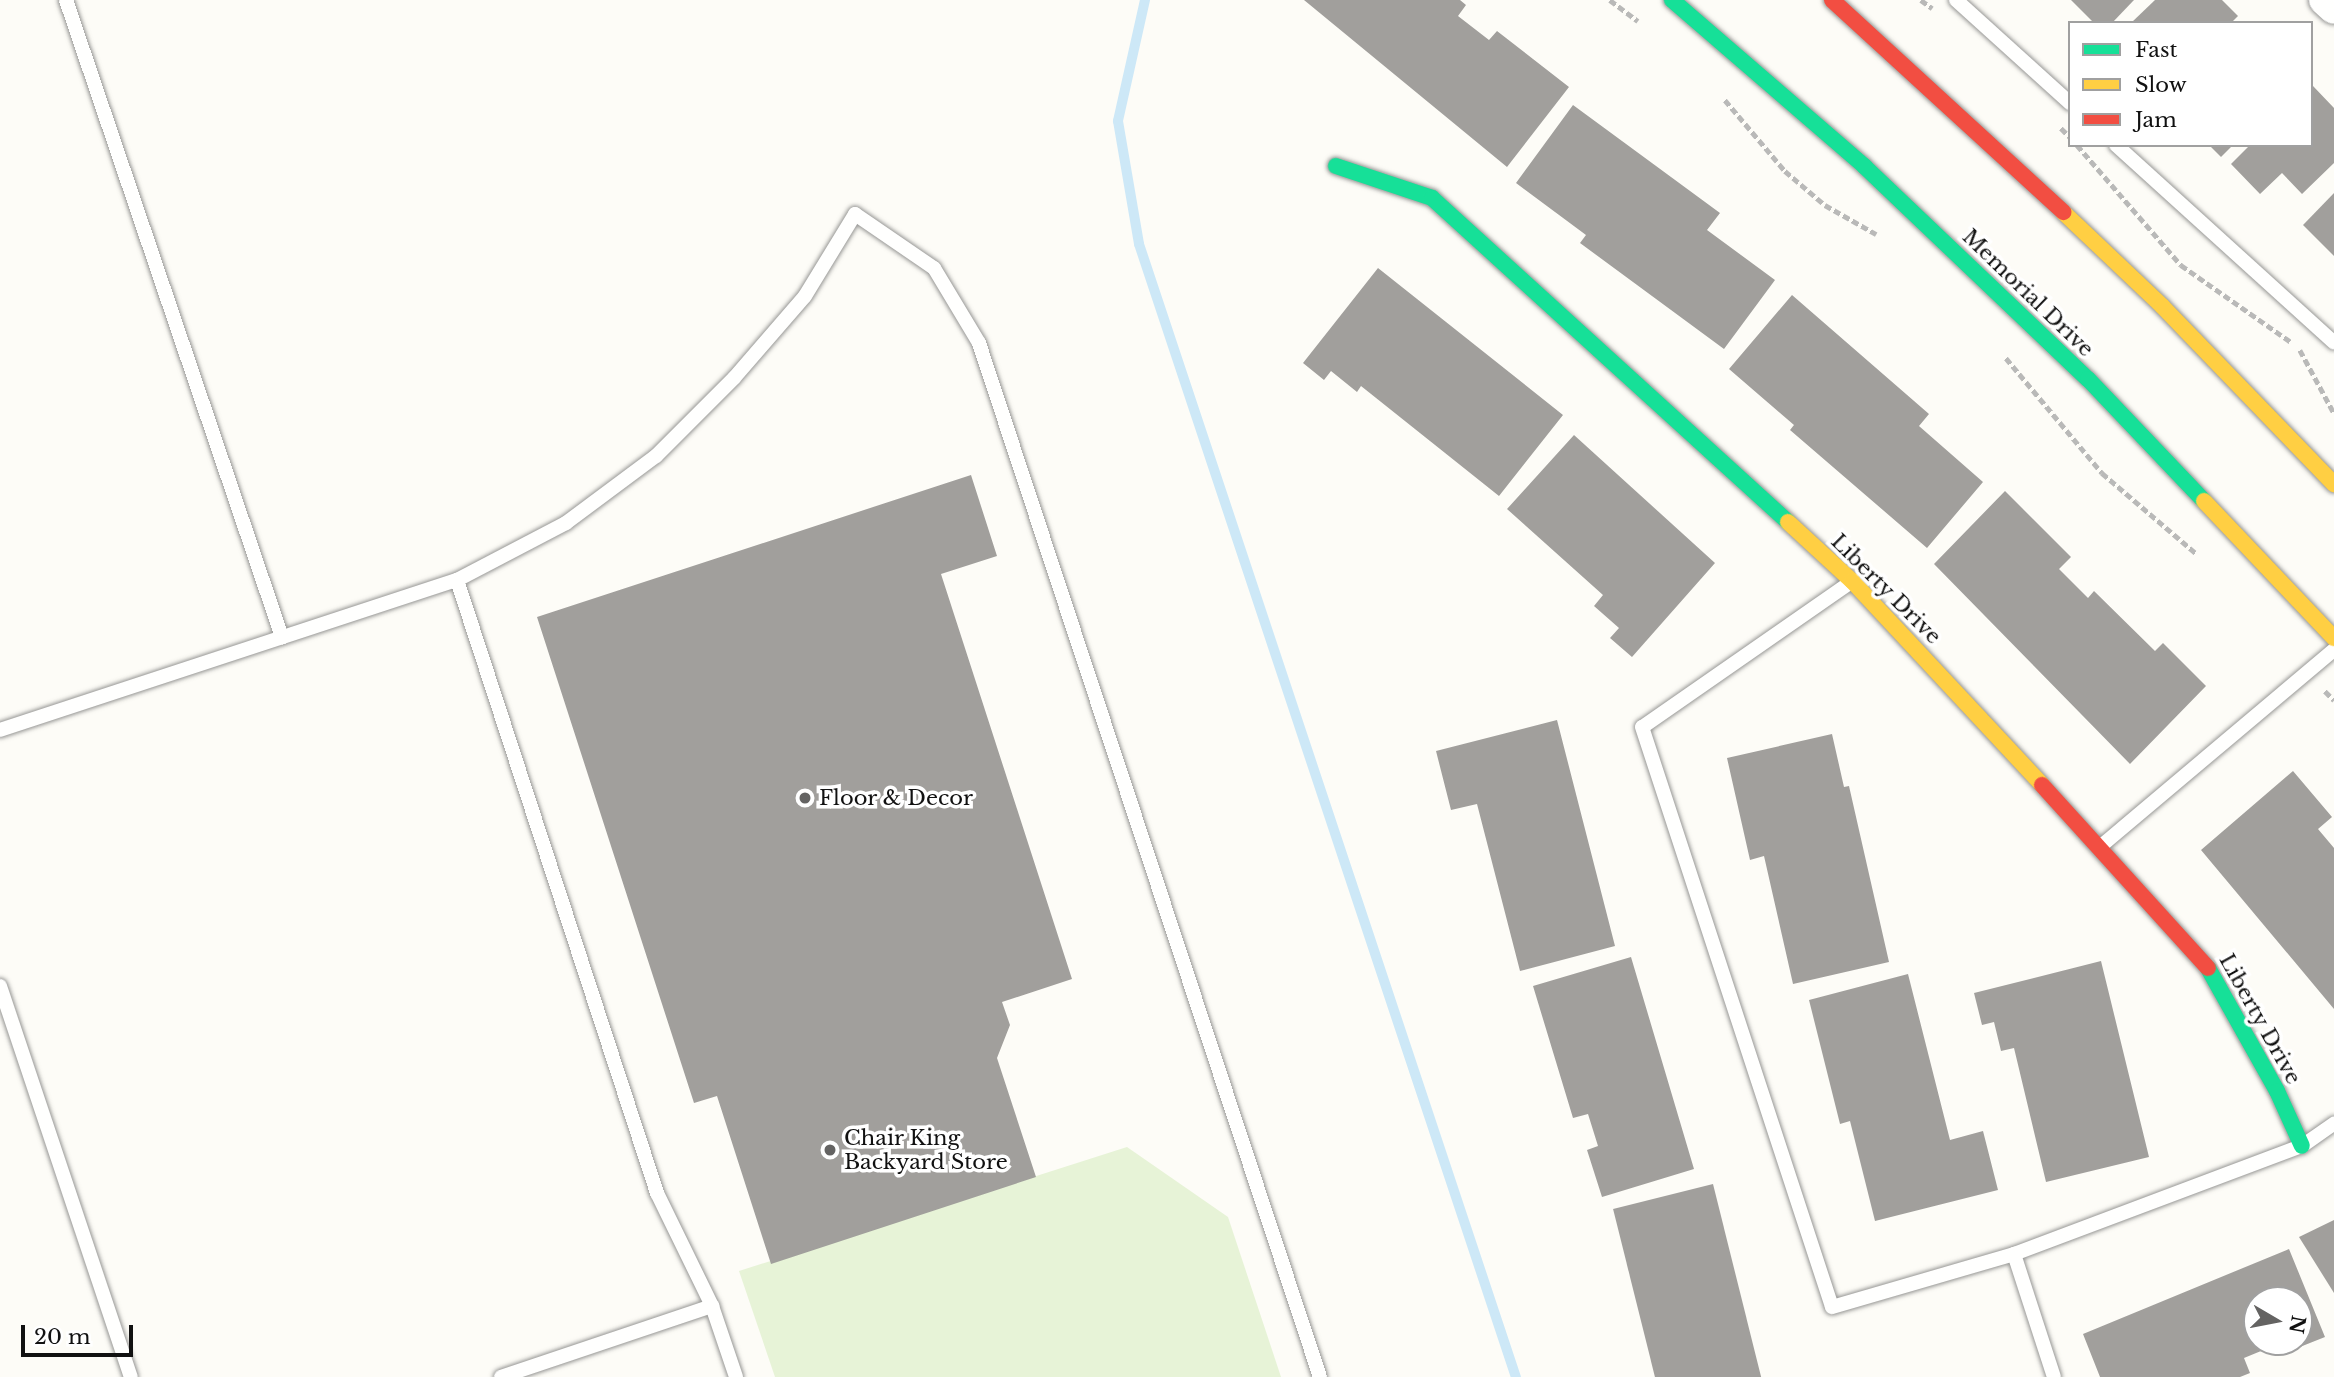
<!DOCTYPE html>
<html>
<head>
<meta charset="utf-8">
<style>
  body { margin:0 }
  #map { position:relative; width:2334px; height:1377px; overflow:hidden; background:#fdfcf7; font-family:"Libre Baskerville",serif }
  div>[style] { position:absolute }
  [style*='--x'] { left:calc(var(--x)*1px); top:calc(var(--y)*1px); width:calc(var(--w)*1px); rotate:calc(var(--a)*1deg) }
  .green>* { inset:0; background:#e7f3d7 }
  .stream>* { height:10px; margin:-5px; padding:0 5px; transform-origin:5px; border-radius:5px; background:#cde8f7 }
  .building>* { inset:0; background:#a19f9c; transform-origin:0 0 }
  .path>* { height:4.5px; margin-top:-2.25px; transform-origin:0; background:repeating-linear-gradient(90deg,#b9b9b8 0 7px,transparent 0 10.5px) }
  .roads { filter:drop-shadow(0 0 2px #979795) drop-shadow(0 0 2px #979795) }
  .lane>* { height:14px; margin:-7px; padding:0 7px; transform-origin:7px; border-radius:7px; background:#fffffe }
  .street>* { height:30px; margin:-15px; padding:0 15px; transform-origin:15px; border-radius:15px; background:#fffffe }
  .fast>* { height:16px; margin:-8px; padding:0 8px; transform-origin:8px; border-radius:8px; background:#16e098 }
  .slow>* { height:16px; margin:-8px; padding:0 8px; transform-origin:8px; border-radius:8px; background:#ffcf43 }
  .jam>* { height:16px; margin:-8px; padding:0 8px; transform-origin:8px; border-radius:8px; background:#f24e42 }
  .dots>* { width:19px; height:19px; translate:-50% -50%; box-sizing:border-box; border:4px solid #fff; border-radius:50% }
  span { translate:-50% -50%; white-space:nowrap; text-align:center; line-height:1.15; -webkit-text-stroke:7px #fff; paint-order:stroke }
  .street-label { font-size:21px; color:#111 }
  .poi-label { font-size:21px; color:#111 }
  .left { translate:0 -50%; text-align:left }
  .legend { position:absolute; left:2068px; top:21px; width:245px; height:126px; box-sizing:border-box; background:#fff; border:2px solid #a0a0a0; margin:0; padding:9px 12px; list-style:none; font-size:21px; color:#111 }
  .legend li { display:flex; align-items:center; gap:14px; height:35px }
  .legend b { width:35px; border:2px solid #a0a0a0 }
  .north { position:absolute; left:2243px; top:1286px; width:70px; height:70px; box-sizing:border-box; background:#fff; border:2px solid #a0a0a0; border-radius:50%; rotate:100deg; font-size:19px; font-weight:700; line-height:28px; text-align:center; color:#111 }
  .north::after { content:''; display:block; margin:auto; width:24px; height:32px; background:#646362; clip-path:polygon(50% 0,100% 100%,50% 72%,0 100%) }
  .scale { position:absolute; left:21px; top:1325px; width:112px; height:32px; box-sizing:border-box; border:4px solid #111; border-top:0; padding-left:9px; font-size:21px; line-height:24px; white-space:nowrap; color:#111; -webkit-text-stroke:5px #fff; paint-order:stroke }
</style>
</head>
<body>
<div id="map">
  <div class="green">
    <div style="clip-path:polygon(1127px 1147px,1228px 1217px,1281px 1377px,775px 1377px,739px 1271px)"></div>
  </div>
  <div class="stream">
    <div style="--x:1145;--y:0;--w:124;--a:102.6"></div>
    <div style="--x:1118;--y:121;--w:125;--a:80.3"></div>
    <div style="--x:1139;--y:244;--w:1194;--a:71.6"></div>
  </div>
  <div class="building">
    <div style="clip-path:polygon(1304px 0,1460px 0,1466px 5px,1458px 16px,1489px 40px,1497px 31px,1569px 87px,1507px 167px)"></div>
    <div style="clip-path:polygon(2071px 0,2134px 0,2112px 23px,2094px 23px)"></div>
    <div style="clip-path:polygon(2155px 0,2222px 0,2238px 16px,2231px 23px,2131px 23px)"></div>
    <div style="clip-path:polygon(2313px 86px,2334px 108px,2334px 163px,2302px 194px,2282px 173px,2260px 194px,2231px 164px,2250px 145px,2311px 145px)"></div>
    <div style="clip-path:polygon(1573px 105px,1720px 213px,1707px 230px,1775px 280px,1724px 349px,1580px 243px,1586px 235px,1516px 183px)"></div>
    <div style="clip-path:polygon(2209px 145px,2233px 145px,2221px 157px)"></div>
    <div style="clip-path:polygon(2334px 193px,2334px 256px,2303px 225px)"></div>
    <div style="clip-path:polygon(1378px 268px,1563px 415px,1499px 496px,1361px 386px,1357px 392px,1331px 371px,1324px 380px,1303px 363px)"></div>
    <div style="clip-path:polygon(1792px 295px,1929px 414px,1919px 426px,1983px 482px,1927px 548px,1790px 430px,1794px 425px,1729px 369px)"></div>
    <div style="clip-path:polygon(1574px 435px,1715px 563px,1632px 657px,1610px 638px,1619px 628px,1594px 606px,1603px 595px,1507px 509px)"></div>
    <div style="clip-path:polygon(971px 475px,997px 556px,941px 574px,1072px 979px,1002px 1002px,1010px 1025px,997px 1058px,1036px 1177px,771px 1264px,717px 1096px,694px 1103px,537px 617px)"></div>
    <div style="clip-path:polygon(2005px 491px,2071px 557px,2059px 569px,2088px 598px,2094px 591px,2155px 651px,2163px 643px,2206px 686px,2130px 764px,1934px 564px)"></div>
    <div style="clip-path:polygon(1557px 720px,1615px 946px,1520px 971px,1477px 804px,1451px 810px,1436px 751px)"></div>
    <div style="clip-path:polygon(1832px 734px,1844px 787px,1849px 786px,1889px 962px,1793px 984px,1764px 856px,1750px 860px,1727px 758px)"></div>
    <div style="clip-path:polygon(2293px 771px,2332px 817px,2318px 829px,2334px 848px,2334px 1009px,2201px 850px)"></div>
    <div style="clip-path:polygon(1631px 957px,1694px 1169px,1602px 1197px,1587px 1150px,1598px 1146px,1588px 1114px,1573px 1118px,1533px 986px)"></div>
    <div style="clip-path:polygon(2101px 961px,2149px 1157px,2046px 1182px,2014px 1048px,2001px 1051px,1994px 1022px,1982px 1025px,1974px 993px)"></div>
    <div style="clip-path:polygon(1908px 974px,1950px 1140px,1983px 1131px,1998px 1190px,1875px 1221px,1850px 1121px,1840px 1124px,1809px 1000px)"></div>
    <div style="left:1713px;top:1184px;width:199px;height:103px;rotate:76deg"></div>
    <div style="clip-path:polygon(2334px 1220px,2334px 1293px,2299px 1237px)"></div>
    <div style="clip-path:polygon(evenodd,2289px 1249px,2325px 1337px,2282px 1354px,2278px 1344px,2244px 1358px,2250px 1373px,2240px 1377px,2100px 1377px,2083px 1334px,2289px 1249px,2257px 1300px,2299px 1300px,2299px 1342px,2257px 1342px,2257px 1300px)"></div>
  </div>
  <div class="path">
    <div style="--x:1610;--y:0;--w:35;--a:37"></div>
    <div style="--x:1921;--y:0;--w:14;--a:36"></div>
    <div style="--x:1725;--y:100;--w:93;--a:49.8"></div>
    <div style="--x:1785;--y:171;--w:52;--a:40.4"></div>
    <div style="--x:1825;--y:205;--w:59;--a:29.6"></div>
    <div style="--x:2061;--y:128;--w:13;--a:45"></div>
    <div style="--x:2077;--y:145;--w:159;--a:49.1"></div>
    <div style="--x:2181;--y:265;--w:134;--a:35"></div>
    <div style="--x:2300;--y:350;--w:72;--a:61.6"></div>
    <div style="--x:2006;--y:358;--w:150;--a:50.1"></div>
    <div style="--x:2102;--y:473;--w:125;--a:40.5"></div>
    <div style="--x:2325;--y:691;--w:13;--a:45"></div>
  </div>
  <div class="roads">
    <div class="lane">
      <div style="--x:66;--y:0;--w:673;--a:71.27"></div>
      <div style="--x:1956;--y:0;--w:154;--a:42.1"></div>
      <div style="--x:2116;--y:145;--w:294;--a:42.2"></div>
      <div style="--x:457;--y:580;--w:645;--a:71.93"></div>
      <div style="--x:657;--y:1193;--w:126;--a:64"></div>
      <div style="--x:712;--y:1306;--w:75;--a:71.3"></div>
      <div style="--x:1851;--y:582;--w:254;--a:145.2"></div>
      <div style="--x:1642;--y:727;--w:610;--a:71.86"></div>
      <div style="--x:1832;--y:1307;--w:190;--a:-16.2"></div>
      <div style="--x:2014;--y:1254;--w:129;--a:72"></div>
      <div style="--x:0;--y:730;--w:481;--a:-18.2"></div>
      <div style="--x:457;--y:580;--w:123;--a:-27.6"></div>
      <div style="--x:566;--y:523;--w:112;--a:-36.7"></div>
      <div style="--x:656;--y:456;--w:110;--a:-45"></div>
      <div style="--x:734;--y:378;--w:108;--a:-49.1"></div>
      <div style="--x:805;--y:296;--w:96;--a:-58.6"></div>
      <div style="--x:855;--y:214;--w:96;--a:34.4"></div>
      <div style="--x:934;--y:268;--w:87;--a:59"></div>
      <div style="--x:979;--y:343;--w:1089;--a:71.75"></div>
      <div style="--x:2101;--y:846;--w:304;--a:-40.1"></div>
      <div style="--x:0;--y:986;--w:412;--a:71.5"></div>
      <div style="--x:2014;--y:1254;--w:308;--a:-20.6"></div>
      <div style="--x:2302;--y:1146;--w:39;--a:-35"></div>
      <div style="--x:501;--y:1377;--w:223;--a:-18.6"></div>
    </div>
    <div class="street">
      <div style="--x:2324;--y:0;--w:13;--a:42"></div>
    </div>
    <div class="fast">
      <div style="--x:1672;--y:0;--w:254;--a:40.8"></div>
      <div style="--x:1864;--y:166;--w:309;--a:43.6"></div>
      <div style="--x:2088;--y:379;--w:168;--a:46.4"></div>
      <div style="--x:1336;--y:166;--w:101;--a:18.4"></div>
      <div style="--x:1432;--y:198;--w:481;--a:42.3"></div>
      <div style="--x:2208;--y:968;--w:141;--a:60.7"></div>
      <div style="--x:2277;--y:1091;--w:60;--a:65.6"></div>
    </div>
    <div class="slow">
      <div style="--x:2063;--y:212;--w:137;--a:43.5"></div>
      <div style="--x:2162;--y:306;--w:248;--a:46"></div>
      <div style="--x:2204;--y:501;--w:189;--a:46.5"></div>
      <div style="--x:1788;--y:522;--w:87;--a:42.7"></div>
      <div style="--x:1852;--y:581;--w:279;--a:47"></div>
    </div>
    <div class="jam">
      <div style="--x:1832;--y:0;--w:314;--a:42.5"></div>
      <div style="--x:2042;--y:785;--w:247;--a:47.8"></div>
    </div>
  </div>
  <div class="dots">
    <div style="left:805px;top:798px;background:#646362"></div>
    <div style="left:830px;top:1150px;background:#646362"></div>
  </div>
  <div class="street-label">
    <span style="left:2028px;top:293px;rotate:44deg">Memorial Drive</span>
    <span style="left:1886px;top:589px;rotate:45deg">Liberty Drive</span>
    <span style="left:2260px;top:1019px;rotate:61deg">Liberty Drive</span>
  </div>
  <div class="poi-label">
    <span class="left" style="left:819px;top:798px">Floor &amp; Decor</span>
    <span class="left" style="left:844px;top:1150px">Chair King<br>Backyard Store</span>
  </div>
  <ul class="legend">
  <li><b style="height:9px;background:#16e098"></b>Fast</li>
  <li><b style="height:9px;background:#ffcf43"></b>Slow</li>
  <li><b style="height:9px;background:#f24e42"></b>Jam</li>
  </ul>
  <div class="north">N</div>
  <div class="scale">20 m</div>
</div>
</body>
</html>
